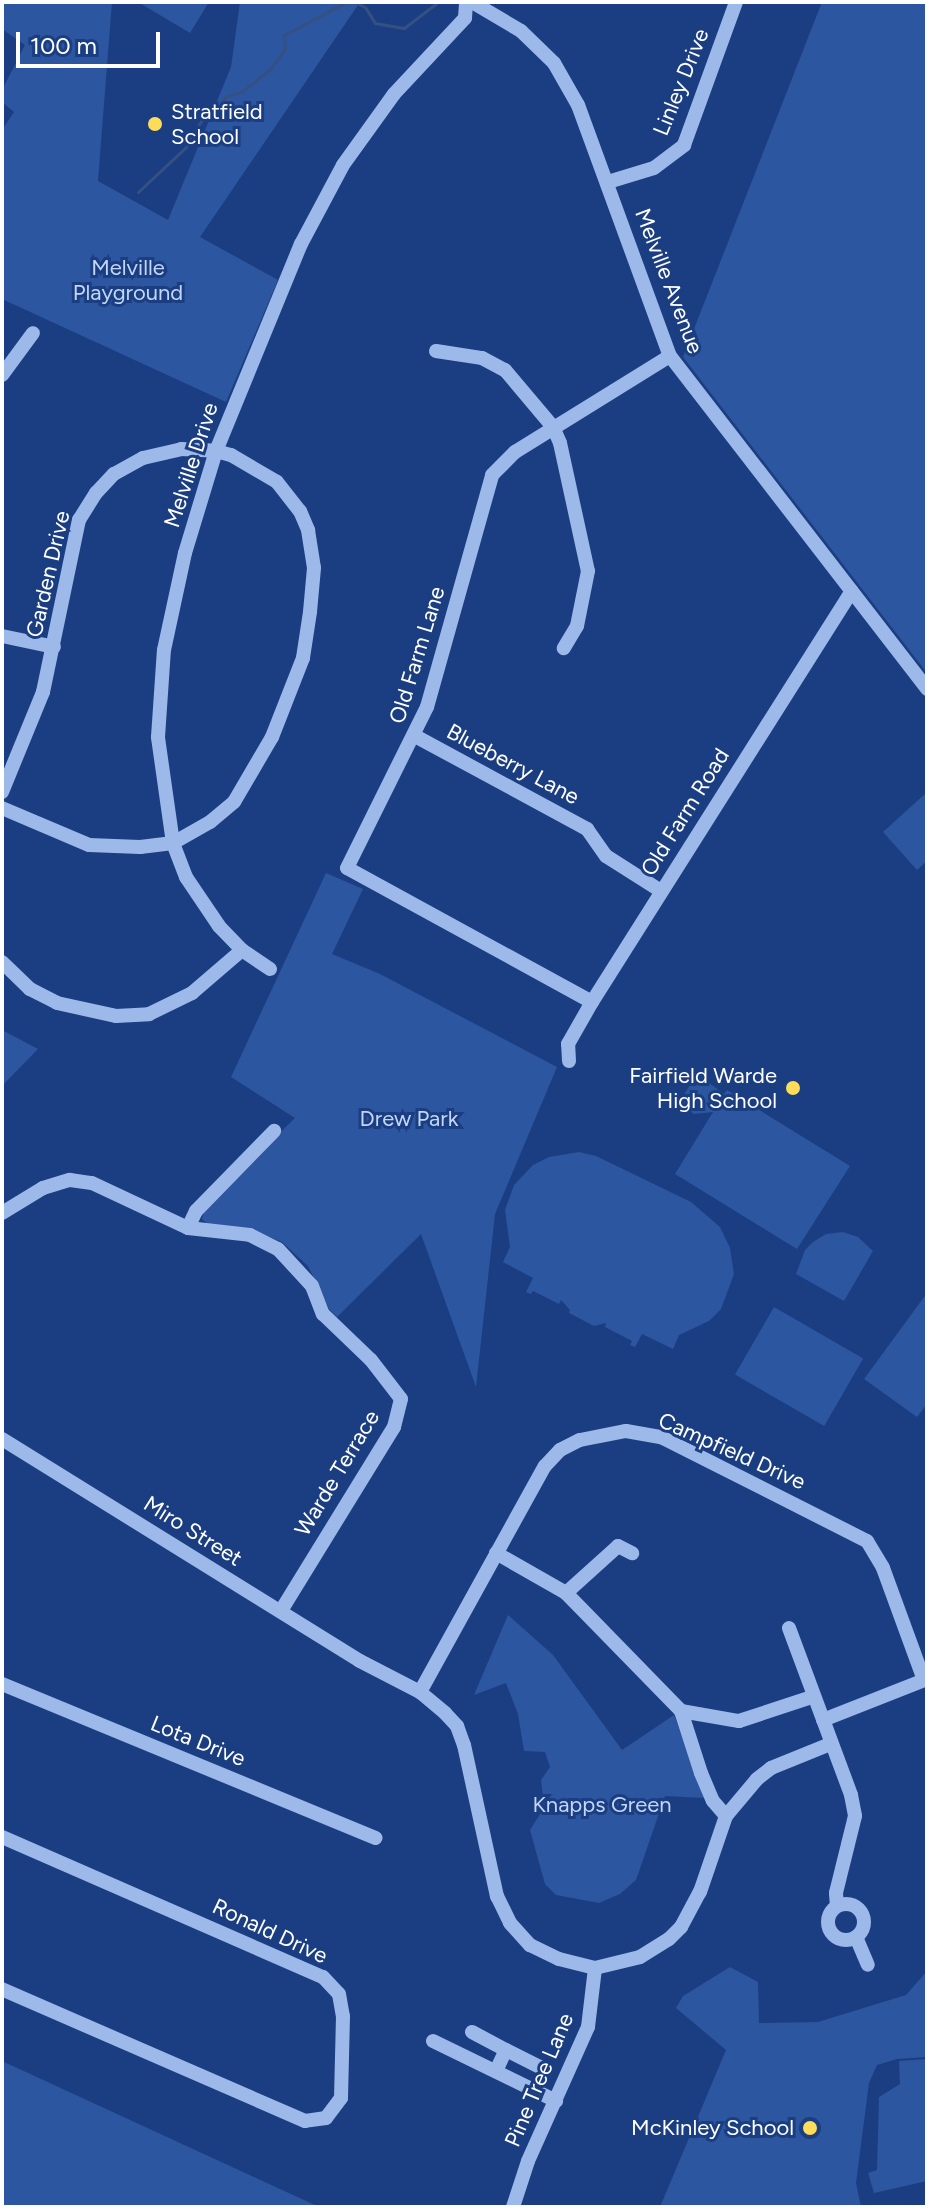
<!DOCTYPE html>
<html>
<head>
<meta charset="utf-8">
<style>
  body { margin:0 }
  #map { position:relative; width:929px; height:2209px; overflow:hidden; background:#1a3e81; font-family:Figtree,sans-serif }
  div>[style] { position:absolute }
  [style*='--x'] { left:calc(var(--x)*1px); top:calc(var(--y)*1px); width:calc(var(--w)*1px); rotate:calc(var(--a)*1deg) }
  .green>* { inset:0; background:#2d56a0; transform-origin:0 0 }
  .stream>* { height:3px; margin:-1.5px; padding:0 1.5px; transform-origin:1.5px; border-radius:1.5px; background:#355082 }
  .minor>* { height:14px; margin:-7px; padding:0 7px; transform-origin:7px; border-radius:7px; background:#9db9ea }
  .minor>.ring { margin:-7px; padding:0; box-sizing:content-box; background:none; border:14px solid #9db9ea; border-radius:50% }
  .dots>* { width:22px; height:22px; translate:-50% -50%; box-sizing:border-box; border:4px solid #1a3e81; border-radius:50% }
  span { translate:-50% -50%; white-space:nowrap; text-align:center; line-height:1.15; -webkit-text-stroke:6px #1a3e81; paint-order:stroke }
  .street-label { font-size:22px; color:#fff }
  .poi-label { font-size:22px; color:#fff }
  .left { translate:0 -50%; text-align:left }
  .right { translate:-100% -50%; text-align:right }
  .park-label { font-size:22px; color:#c2d6f8 }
  .frame { position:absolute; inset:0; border:4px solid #fff; pointer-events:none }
  .scale { position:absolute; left:16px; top:32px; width:144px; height:36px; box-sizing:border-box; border:4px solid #fff; border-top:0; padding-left:10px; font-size:24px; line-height:28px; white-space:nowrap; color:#fff; -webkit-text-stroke:6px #1a3e81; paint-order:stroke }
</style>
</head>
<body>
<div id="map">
  <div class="green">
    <div style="clip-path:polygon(2px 2px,112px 2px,98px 181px,168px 220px,231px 67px,240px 2px,360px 2px,200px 237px,278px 280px,226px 402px,2px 299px,2px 130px,14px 112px,2px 102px,2px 90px,25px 45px,2px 29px)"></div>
    <div style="clip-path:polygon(138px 2px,209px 2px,190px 33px)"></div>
    <div style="clip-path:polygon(822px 2px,927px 2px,927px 673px,683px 357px)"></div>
    <div style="clip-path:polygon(927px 792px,927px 861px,917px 870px,883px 832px)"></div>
    <div style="clip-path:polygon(326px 873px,363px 889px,332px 954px,380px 974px,557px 1067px,495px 1214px,476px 1387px,421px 1234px,337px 1317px,329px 1309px,308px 1266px,282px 1242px,247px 1228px,209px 1225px,202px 1219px,206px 1205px,295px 1118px,231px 1077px)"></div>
    <div style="clip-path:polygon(2px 1030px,38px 1049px,2px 1086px)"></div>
    <div style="clip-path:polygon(697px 1074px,724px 1094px,727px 1090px,850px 1166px,797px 1249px,675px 1174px,713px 1112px,694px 1114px,681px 1104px,680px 1101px)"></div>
    <div style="clip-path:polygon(579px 1152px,596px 1156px,691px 1202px,720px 1227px,730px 1248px,734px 1274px,721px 1309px,709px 1321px,679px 1335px,673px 1349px,642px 1334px,635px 1347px,630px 1345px,632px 1341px,605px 1327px,606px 1323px,594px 1326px,569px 1313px,570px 1310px,561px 1300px,559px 1304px,533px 1291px,531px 1294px,526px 1292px,533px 1278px,503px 1262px,510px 1247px,505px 1210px,514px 1185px,533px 1165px,549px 1157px)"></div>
    <div style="clip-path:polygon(843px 1232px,858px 1237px,873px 1251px,844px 1301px,796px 1274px,805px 1250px,813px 1242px,826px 1234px)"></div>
    <div style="clip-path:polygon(927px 1293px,927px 1404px,917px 1417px,864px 1379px)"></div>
    <div style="left:774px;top:1307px;width:103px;height:78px;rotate:30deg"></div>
    <div style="clip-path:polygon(508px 1615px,553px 1655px,622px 1750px,674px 1715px,705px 1798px,665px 1796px,636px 1880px,620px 1894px,599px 1903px,556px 1895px,545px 1884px,530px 1830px,544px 1808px,541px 1780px,550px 1767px,545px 1752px,524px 1751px,518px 1714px,506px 1683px,474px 1695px)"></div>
    <div style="clip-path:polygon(730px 1967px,758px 1982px,759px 2023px,818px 2022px,906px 1995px,927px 1971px,927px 2057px,897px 2059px,877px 2065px,869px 2083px,856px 2183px,861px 2207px,660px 2207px,726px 2050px,676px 2008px,683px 1996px)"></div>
    <div style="clip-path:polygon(927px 2059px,927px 2181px,874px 2193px,868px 2173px,877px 2170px,879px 2097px,900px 2084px,899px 2061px)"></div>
    <div style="clip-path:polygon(2px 2061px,319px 2207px,2px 2207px)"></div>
  </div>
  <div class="stream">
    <div style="--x:354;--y:2;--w:12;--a:24"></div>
    <div style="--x:365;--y:7;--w:19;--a:58"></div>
    <div style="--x:375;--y:23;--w:29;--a:10"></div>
    <div style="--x:404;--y:28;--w:43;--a:-37.4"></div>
    <div style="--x:138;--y:192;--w:66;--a:-43.2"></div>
    <div style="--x:186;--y:147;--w:30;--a:-60"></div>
    <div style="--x:201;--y:121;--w:17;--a:-28"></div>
    <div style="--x:216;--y:113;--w:18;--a:-61"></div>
    <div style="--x:225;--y:97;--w:19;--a:-18"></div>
    <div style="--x:243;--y:91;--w:35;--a:-39"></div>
    <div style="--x:270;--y:69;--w:25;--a:-53"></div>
    <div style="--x:285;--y:49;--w:14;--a:-94"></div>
    <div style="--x:284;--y:35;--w:70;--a:-28"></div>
  </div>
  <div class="minor">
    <div style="--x:472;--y:2;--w:57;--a:30.6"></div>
    <div style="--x:521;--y:31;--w:46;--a:44.1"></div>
    <div style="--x:554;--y:63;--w:48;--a:60.3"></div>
    <div style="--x:578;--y:105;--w:267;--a:69.9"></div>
    <div style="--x:670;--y:356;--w:421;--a:52.3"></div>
    <div style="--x:608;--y:182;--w:48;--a:-16.9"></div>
    <div style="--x:654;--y:168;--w:38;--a:-37"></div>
    <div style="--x:684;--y:145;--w:152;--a:-70"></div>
    <div style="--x:436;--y:351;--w:47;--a:8.7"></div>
    <div style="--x:482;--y:358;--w:26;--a:28"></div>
    <div style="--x:505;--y:370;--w:75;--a:49.9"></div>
    <div style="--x:553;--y:427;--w:17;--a:66"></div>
    <div style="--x:560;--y:443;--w:131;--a:77.7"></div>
    <div style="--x:588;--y:571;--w:56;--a:101.3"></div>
    <div style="--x:577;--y:626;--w:26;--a:121"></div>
    <div style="--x:2;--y:375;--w:52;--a:-53.6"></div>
    <div style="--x:2;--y:636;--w:53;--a:11.9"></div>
    <div style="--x:415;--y:736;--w:196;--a:28.4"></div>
    <div style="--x:587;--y:829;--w:33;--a:55"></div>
    <div style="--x:606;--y:856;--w:65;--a:32.5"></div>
    <div style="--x:2;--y:792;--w:108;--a:-67.7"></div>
    <div style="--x:43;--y:692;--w:176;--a:-78.2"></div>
    <div style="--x:79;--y:520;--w:32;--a:-58"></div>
    <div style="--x:96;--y:493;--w:26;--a:-47"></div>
    <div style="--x:114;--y:474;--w:33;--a:-29"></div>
    <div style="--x:143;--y:458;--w:39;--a:-13"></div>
    <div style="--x:181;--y:449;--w:35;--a:3"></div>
    <div style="--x:216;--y:451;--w:16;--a:15"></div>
    <div style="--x:231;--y:455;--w:53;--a:30.4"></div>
    <div style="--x:277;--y:482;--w:37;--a:52"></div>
    <div style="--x:300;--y:511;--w:21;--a:67"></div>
    <div style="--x:308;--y:530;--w:38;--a:81"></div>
    <div style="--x:314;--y:568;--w:44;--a:95.2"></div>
    <div style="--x:310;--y:612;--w:47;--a:98.7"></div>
    <div style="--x:303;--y:658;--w:85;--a:111.4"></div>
    <div style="--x:272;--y:737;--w:75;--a:120.3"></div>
    <div style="--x:234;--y:802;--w:31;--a:140"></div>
    <div style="--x:210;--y:822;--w:43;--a:150.4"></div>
    <div style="--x:173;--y:843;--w:33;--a:173"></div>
    <div style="--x:140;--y:847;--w:51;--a:-177.8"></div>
    <div style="--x:89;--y:845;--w:95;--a:-157"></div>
    <div style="--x:2;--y:962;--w:39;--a:44"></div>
    <div style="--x:30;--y:989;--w:30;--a:27"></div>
    <div style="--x:57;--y:1003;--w:60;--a:12.4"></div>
    <div style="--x:116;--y:1016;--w:33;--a:-3"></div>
    <div style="--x:149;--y:1014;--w:48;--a:-26"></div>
    <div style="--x:192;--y:993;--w:66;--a:-40.7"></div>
    <div style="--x:270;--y:969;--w:34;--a:-146"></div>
    <div style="--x:242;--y:950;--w:33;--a:-134"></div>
    <div style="--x:219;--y:926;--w:59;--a:-124"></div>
    <div style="--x:186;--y:877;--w:36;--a:-111"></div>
    <div style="--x:173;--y:843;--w:107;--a:-98.1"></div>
    <div style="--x:158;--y:737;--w:87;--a:-86.1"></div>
    <div style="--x:164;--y:650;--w:99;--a:-77.8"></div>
    <div style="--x:185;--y:553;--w:107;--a:-73.1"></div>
    <div style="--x:216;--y:451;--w:224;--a:-67.7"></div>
    <div style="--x:301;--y:244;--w:89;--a:-62"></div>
    <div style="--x:343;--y:165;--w:87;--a:-54.3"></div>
    <div style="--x:394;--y:94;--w:104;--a:-46.9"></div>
    <div style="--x:465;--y:18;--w:16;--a:-86"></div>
    <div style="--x:592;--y:1002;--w:279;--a:-151.3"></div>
    <div style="--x:347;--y:868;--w:180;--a:-63.6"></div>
    <div style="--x:427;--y:707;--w:241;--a:-74.3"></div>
    <div style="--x:492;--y:475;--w:33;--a:-45"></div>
    <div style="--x:515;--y:452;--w:182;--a:-31.8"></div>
    <div style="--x:569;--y:1061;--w:17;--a:-93"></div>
    <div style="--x:568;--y:1044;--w:48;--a:-60.3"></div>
    <div style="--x:592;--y:1002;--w:486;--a:-57.7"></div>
    <div style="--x:2;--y:1213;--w:48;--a:-31.4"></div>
    <div style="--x:43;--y:1188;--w:28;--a:-17"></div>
    <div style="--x:70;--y:1180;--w:22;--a:8"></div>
    <div style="--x:92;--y:1183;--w:106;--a:25.1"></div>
    <div style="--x:188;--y:1228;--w:19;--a:-65"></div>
    <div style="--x:196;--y:1211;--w:112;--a:-45.7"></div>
    <div style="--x:188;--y:1228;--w:62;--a:6.4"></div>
    <div style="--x:250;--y:1235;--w:31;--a:27"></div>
    <div style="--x:278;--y:1249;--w:50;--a:47.4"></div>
    <div style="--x:312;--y:1286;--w:30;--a:69"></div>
    <div style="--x:323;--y:1314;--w:66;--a:43.8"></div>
    <div style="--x:371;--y:1360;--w:49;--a:52.4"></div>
    <div style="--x:401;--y:1399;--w:29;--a:104"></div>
    <div style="--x:394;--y:1427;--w:216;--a:121.6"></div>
    <div style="--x:2;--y:1439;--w:421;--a:31.8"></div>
    <div style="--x:360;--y:1661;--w:68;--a:27.3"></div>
    <div style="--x:420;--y:1692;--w:33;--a:40"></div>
    <div style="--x:445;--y:1713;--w:18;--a:47"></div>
    <div style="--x:457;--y:1726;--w:20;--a:70"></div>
    <div style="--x:464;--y:1745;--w:155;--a:77.7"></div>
    <div style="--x:497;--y:1896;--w:30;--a:64"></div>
    <div style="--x:510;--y:1923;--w:30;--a:48"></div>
    <div style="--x:530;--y:1945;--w:32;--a:26"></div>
    <div style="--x:559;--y:1959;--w:37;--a:14"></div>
    <div style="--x:595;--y:1968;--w:46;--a:-13.7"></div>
    <div style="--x:640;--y:1957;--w:34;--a:-32"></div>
    <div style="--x:669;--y:1939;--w:17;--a:-45"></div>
    <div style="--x:681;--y:1927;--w:40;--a:-62"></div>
    <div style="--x:700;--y:1892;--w:80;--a:-71.1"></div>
    <div style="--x:726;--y:1816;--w:48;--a:-50"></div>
    <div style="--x:757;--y:1779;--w:18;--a:-38"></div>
    <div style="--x:771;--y:1768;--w:64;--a:-22.1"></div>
    <div style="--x:496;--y:1553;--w:81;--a:29.7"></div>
    <div style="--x:566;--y:1593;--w:165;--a:45.7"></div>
    <div style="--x:681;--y:1711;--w:59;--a:9.8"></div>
    <div style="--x:739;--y:1721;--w:77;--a:-18.2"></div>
    <div style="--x:566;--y:1593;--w:70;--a:-42.1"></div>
    <div style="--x:618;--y:1546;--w:16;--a:27"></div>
    <div style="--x:789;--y:1628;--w:178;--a:69.6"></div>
    <div style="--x:851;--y:1795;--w:21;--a:79"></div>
    <div style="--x:855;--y:1816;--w:79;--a:103.9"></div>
    <div style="--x:836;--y:1893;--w:13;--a:86"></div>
    <div style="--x:2;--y:1684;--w:404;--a:22.4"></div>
    <div style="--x:420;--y:1692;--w:258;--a:-61.1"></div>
    <div style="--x:545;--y:1466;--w:22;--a:-47"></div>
    <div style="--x:560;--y:1450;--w:22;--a:-27"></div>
    <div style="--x:580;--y:1440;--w:47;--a:-11.1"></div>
    <div style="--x:626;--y:1431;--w:36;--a:10"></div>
    <div style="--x:661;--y:1437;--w:231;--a:26.8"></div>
    <div style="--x:867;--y:1541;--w:31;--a:59"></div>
    <div style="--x:883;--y:1568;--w:119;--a:69.9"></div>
    <div style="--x:681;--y:1711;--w:65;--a:72.1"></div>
    <div style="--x:701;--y:1773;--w:30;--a:67"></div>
    <div style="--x:713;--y:1801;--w:20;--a:49"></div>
    <div style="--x:823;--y:1720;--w:112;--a:-21.5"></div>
    <div style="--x:2;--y:1837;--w:350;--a:23.6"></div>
    <div style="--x:323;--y:1977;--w:23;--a:47"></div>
    <div style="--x:339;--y:1994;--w:22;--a:80"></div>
    <div style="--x:343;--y:2016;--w:82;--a:91.4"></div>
    <div style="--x:341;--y:2098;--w:25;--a:127"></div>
    <div style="--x:326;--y:2118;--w:21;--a:172"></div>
    <div style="--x:305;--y:2121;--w:331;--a:-156.5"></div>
    <div class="ring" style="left:828px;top:1904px;width:22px;height:22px"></div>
    <div style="--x:856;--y:1937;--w:30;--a:67"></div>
    <div style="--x:472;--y:2032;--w:38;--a:28"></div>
    <div style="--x:433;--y:2041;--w:137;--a:26"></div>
    <div style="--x:496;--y:2071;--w:23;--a:-65"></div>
    <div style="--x:506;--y:2050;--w:45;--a:26.6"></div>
    <div style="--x:513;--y:2207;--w:48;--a:-71.9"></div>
    <div style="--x:528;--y:2161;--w:147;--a:-65.9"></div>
    <div style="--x:588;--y:2027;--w:59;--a:-83.2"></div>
  </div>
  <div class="dots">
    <div style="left:155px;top:124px;background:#fcdc59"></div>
    <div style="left:793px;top:1088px;background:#fcdc59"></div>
    <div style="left:810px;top:2128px;background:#fcdc59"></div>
  </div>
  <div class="street-label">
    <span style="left:681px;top:82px;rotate:-68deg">Linley Drive</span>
    <span style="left:669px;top:281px;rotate:69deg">Melville Avenue</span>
    <span style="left:191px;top:465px;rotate:-72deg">Melville Drive</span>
    <span style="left:48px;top:574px;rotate:-77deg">Garden Drive</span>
    <span style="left:417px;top:655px;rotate:-73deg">Old Farm Lane</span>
    <span style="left:513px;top:764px;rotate:28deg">Blueberry Lane</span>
    <span style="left:685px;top:812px;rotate:-58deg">Old Farm Road</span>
    <span style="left:732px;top:1451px;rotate:24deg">Campfield Drive</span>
    <span style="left:337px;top:1473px;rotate:-59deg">Warde Terrace</span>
    <span style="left:193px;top:1531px;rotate:32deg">Miro Street</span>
    <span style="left:198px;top:1741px;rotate:22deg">Lota Drive</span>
    <span style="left:270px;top:1931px;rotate:25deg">Ronald Drive</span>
    <span style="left:539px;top:2080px;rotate:-67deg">Pine Tree Lane</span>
  </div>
  <div class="poi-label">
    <span class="left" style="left:171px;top:124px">Stratfield<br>School</span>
    <span class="right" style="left:777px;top:1088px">Fairfield Warde<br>High School</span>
    <span class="right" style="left:794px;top:2128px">McKinley School</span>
  </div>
  <div class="park-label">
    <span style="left:128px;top:280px">Melville<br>Playground</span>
    <span style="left:409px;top:1119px">Drew Park</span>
    <span style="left:602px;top:1805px">Knapps Green</span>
  </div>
  <div class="frame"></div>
  <div class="scale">100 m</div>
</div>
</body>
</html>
